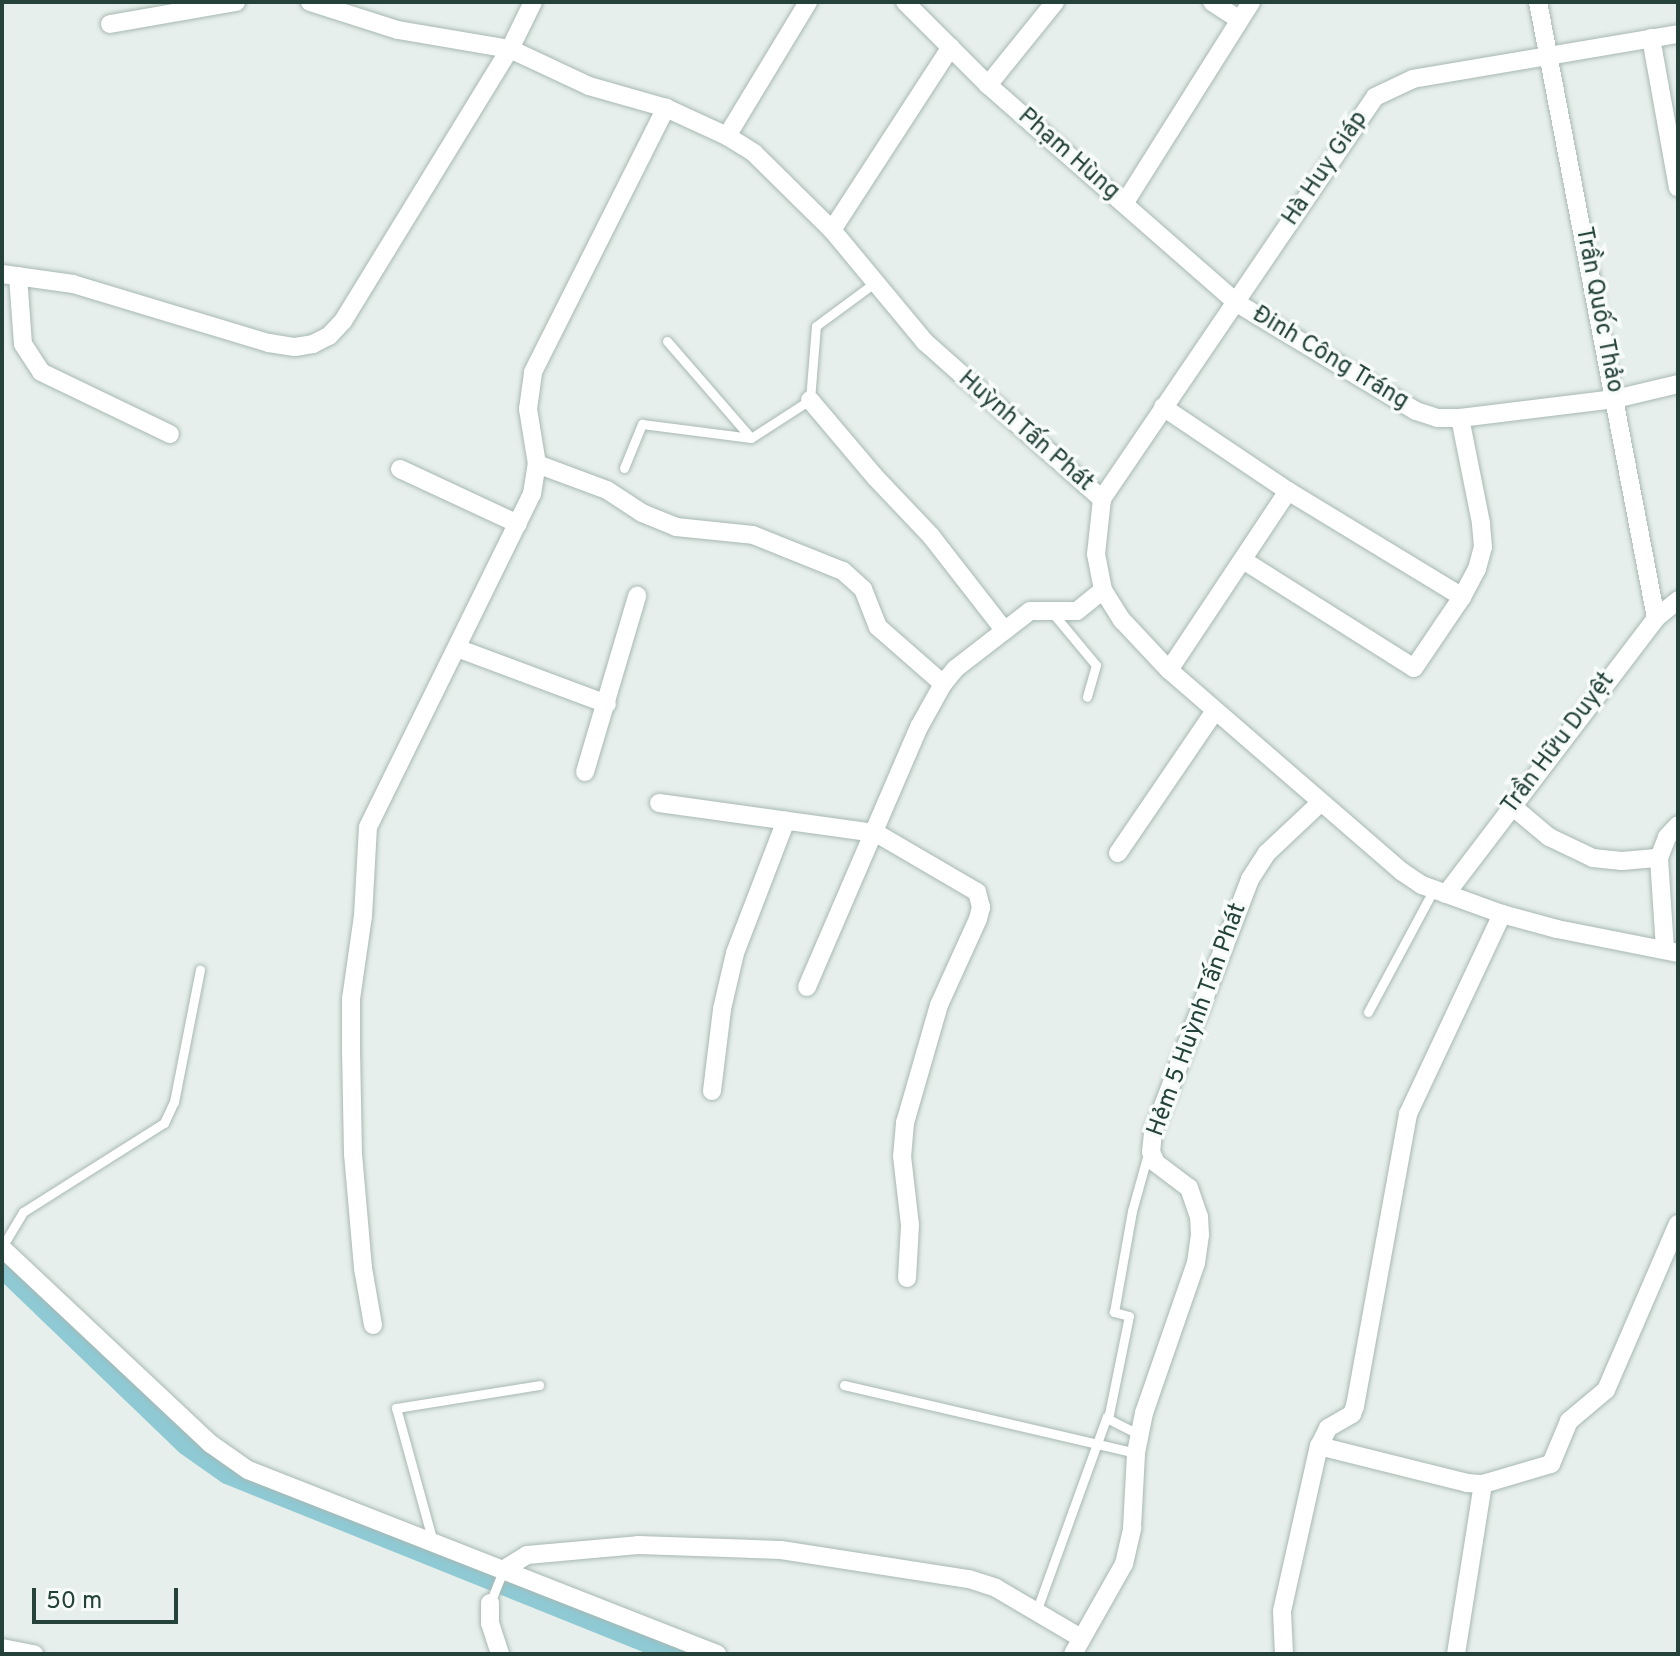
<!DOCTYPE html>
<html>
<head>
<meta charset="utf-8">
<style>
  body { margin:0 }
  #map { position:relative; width:1680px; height:1656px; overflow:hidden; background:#e6efeb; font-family:Overpass,sans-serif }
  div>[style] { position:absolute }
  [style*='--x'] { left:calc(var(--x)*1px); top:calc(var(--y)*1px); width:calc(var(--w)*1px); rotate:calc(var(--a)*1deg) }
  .canal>* { height:20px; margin:-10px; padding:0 10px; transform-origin:10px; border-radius:10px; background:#8ec9d4 }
  .roads { filter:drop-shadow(0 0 2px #a8b8b2) drop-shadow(0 0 2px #a8b8b2) }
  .service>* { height:9px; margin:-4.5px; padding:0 4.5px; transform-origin:4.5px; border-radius:4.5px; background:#fff }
  .minor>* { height:18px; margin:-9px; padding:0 9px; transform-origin:9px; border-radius:9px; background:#fff }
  span { translate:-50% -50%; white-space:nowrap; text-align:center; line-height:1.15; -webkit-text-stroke:7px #f7fbf9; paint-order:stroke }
  .street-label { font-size:24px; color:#24423a }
  .frame { position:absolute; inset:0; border:4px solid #24423a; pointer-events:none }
  .scale { position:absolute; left:32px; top:1588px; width:146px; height:36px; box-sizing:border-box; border:4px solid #24423a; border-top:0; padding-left:10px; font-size:24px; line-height:28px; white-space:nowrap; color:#24423a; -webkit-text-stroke:6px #f7fbf9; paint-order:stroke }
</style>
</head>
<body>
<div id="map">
  <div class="canal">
    <div style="--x:2;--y:1268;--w:255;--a:43.9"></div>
    <div style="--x:186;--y:1445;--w:50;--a:35.3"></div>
    <div style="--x:227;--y:1474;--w:482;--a:21.9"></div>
  </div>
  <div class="roads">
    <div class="service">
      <div style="--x:667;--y:341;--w:128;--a:49.1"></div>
      <div style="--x:751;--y:438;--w:70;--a:-32.8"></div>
      <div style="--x:810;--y:400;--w:74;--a:-85.4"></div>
      <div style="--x:816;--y:326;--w:76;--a:-36.4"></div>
      <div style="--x:624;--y:468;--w:48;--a:-67.8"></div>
      <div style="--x:642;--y:424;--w:110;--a:7.3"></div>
      <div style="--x:1051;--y:611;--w:70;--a:50.2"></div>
      <div style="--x:1096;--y:665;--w:33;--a:106"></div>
      <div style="--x:1368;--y:1012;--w:140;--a:-61.8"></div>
      <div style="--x:2;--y:1247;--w:41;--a:-59"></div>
      <div style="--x:23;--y:1212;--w:167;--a:-32.3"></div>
      <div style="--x:164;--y:1123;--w:23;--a:-65"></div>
      <div style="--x:174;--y:1102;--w:135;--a:-78.9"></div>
      <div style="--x:844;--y:1385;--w:300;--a:13.1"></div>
      <div style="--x:1140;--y:1435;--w:36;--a:-153"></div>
      <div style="--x:1108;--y:1419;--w:105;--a:-78.5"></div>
      <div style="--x:1129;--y:1316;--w:16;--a:-165"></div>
      <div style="--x:1114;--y:1312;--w:103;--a:-79.9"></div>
      <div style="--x:1132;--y:1211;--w:63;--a:-74.4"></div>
      <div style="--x:433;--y:1542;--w:139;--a:-105.4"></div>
      <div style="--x:396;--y:1408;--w:145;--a:-9.1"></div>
      <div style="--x:490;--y:1603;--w:35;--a:-68"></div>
      <div style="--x:1036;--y:1612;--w:208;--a:-70.1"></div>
    </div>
    <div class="minor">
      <div style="--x:310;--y:2;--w:92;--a:17.7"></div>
      <div style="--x:398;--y:30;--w:114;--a:9.6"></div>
      <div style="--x:510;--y:49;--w:87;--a:25.1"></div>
      <div style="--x:589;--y:86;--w:80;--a:15.9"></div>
      <div style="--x:666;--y:108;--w:67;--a:24.7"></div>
      <div style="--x:727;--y:136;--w:32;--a:32"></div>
      <div style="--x:754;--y:153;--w:110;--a:44.6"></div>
      <div style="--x:832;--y:230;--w:146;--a:50.3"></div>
      <div style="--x:925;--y:342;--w:237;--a:41.6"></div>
      <div style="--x:905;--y:2;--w:117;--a:45"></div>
      <div style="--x:988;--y:85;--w:331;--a:41.2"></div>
      <div style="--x:1237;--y:303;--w:209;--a:31.1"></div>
      <div style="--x:1416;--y:411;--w:22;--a:18"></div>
      <div style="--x:1437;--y:418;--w:23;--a:0"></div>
      <div style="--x:1460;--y:418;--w:156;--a:-7"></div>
      <div style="--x:1615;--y:399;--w:65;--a:-13.4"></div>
      <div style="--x:1212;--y:2;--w:31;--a:33"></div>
      <div style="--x:1538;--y:2;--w:627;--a:79.16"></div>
      <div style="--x:110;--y:24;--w:128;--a:-9.9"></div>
      <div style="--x:1678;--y:34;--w:269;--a:170.4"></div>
      <div style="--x:1413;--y:79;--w:42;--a:154.7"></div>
      <div style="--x:1375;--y:97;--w:486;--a:124.2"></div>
      <div style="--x:1102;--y:499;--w:55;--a:96.2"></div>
      <div style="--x:1096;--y:554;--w:37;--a:79"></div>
      <div style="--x:1103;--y:590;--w:36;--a:58"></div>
      <div style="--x:1122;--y:620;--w:69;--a:46.8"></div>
      <div style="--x:1169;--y:670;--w:307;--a:40.9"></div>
      <div style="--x:1401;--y:871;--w:25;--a:34"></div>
      <div style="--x:1422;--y:885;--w:85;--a:19.9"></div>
      <div style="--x:1502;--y:914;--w:57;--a:15.3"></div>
      <div style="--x:1557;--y:929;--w:123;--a:11.2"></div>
      <div style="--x:1651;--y:38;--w:152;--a:79.8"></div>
      <div style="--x:988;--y:85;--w:107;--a:-51.1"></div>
      <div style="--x:727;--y:136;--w:157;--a:-58.8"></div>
      <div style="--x:1124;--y:204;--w:239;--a:-57.8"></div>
      <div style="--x:832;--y:230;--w:218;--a:-57"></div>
      <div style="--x:2;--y:274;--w:72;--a:8"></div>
      <div style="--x:73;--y:284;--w:205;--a:16.8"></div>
      <div style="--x:269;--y:343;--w:26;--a:9"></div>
      <div style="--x:295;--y:347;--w:18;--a:-9"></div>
      <div style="--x:313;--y:344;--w:18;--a:-27"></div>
      <div style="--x:329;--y:336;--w:21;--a:-47"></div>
      <div style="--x:343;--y:321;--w:319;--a:-58.5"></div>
      <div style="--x:510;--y:49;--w:52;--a:-63.9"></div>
      <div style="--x:18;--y:276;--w:68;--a:85.8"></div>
      <div style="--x:23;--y:344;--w:33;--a:57"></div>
      <div style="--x:41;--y:372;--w:143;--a:25.7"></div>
      <div style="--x:810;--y:400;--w:102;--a:49.8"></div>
      <div style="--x:876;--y:478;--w:80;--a:46.5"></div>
      <div style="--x:931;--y:536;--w:120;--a:52.1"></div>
      <div style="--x:1163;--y:407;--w:151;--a:33.9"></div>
      <div style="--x:1288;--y:491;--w:204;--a:31.3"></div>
      <div style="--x:537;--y:464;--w:75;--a:20.4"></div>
      <div style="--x:607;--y:490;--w:42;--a:33.3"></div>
      <div style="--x:642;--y:513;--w:37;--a:22"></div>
      <div style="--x:676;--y:527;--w:77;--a:5.9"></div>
      <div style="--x:753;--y:535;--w:97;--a:21.8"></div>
      <div style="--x:843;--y:571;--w:27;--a:42"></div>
      <div style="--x:863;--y:589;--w:41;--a:68.5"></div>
      <div style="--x:878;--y:627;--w:86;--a:41.2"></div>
      <div style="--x:400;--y:469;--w:130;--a:25"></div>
      <div style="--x:1243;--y:560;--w:202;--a:32.3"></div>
      <div style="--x:1414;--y:668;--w:86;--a:-55.9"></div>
      <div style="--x:1462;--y:597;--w:32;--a:-62"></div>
      <div style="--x:1477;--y:569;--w:23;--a:-75"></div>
      <div style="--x:1483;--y:547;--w:24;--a:-95"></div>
      <div style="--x:1481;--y:523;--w:107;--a:-101.3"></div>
      <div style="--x:457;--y:648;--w:160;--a:20.5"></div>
      <div style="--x:1169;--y:670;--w:215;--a:-56.4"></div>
      <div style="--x:585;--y:772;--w:184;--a:-73.5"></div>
      <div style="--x:659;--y:803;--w:219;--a:7.9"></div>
      <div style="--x:876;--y:833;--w:117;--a:30.3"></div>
      <div style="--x:977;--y:892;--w:16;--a:75"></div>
      <div style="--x:981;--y:907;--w:12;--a:104"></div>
      <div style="--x:978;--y:919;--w:94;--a:114.4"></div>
      <div style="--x:939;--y:1005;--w:123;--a:106.1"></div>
      <div style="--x:905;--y:1123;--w:33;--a:95"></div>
      <div style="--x:902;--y:1156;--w:69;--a:83.4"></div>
      <div style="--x:910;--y:1225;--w:53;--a:93.2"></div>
      <div style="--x:1512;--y:806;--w:48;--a:40"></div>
      <div style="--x:1549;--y:837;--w:49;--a:25.5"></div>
      <div style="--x:1593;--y:858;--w:29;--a:6"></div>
      <div style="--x:1622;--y:861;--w:37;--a:-5"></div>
      <div style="--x:1118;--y:853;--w:172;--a:-55.7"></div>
      <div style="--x:1446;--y:894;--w:347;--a:-52.7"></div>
      <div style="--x:1656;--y:618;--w:28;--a:-39"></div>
      <div style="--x:1665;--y:949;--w:91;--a:-93.8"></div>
      <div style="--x:1659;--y:858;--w:22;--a:-69"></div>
      <div style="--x:1667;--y:837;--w:16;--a:-47"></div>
      <div style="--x:807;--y:987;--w:283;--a:-66.7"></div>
      <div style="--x:919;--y:727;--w:49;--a:-60.8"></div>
      <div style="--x:943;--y:684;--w:19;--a:-51"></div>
      <div style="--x:955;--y:669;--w:95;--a:-37.7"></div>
      <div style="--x:1030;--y:611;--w:47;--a:0"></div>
      <div style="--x:1077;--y:611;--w:33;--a:-39"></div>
      <div style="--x:712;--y:1091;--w:83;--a:-83"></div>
      <div style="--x:722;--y:1009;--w:57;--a:-76.9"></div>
      <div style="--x:735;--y:953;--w:142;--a:-69"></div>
      <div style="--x:2;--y:1248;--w:287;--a:43.2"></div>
      <div style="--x:211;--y:1444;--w:45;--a:35.1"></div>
      <div style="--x:248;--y:1470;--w:504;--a:21.42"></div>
      <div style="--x:373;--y:1325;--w:58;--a:-100"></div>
      <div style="--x:363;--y:1268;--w:114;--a:-95"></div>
      <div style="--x:353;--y:1154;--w:100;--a:-91.1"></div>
      <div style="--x:351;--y:1054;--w:55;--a:-90"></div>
      <div style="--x:351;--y:999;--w:84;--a:-81.8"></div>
      <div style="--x:363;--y:916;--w:89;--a:-86.8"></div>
      <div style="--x:368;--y:827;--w:371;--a:-63.8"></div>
      <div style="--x:532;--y:494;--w:30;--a:-81"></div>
      <div style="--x:537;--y:464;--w:56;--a:-99.3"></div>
      <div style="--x:528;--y:409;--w:37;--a:-82"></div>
      <div style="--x:533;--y:372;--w:296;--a:-63.3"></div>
      <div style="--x:1319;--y:1446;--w:153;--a:14"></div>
      <div style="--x:1467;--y:1483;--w:16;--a:4"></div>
      <div style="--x:503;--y:1570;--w:28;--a:-32"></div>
      <div style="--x:527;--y:1555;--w:111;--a:-5.1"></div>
      <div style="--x:638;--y:1545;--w:143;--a:2"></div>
      <div style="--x:781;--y:1550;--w:190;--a:8.8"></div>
      <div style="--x:969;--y:1579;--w:28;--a:18"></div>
      <div style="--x:996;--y:1588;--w:99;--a:30.5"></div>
      <div style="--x:490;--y:1603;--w:20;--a:90"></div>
      <div style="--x:490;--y:1623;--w:33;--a:72"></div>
      <div style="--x:2;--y:1648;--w:33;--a:11"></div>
      <div style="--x:1073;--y:1654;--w:103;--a:-60.5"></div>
      <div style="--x:1124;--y:1564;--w:37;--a:-77"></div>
      <div style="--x:1132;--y:1528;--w:75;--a:-86.9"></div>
      <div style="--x:1136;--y:1453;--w:41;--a:-78.7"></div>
      <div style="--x:1144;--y:1413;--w:159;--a:-70.9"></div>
      <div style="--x:1196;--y:1263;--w:28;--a:-82"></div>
      <div style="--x:1200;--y:1235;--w:18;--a:-93"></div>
      <div style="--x:1199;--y:1217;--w:31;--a:-109"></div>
      <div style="--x:1189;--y:1188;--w:41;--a:-142.9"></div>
      <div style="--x:1156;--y:1163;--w:12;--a:-114"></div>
      <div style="--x:1151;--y:1152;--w:20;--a:-84"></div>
      <div style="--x:1153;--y:1132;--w:271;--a:-69"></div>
      <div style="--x:1250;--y:879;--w:31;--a:-57"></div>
      <div style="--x:1267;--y:853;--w:73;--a:-43.3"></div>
      <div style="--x:1284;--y:1654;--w:43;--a:-92.7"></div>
      <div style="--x:1282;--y:1611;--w:169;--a:-77.4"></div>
      <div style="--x:1319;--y:1446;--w:20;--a:-63"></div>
      <div style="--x:1328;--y:1428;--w:28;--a:-30"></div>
      <div style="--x:1352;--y:1414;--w:9;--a:-69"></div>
      <div style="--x:1355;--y:1406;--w:297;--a:-79.7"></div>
      <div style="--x:1408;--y:1114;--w:221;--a:-64.8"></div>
      <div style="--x:1456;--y:1654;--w:172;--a:-81"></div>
      <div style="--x:1483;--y:1484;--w:71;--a:-16.4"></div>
      <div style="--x:1551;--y:1464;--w:47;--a:-67.3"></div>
      <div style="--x:1569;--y:1421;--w:48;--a:-40"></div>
      <div style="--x:1606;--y:1390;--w:181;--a:-66.6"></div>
    </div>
  </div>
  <div class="street-label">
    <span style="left:1068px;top:155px;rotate:41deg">Phạm Hùng</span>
    <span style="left:1326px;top:169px;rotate:-56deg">Hà Huy Giáp</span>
    <span style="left:1598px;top:310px;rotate:79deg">Trần Quốc Thảo</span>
    <span style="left:1330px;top:359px;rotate:31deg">Đinh Công Tráng</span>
    <span style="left:1025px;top:432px;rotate:41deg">Huỳnh Tấn Phát</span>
    <span style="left:1559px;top:744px;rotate:-53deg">Trần Hữu Duyệt</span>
    <span style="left:1198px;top:1020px;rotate:-70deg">Hẻm 5 Huỳnh Tấn Phát</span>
  </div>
  <div class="frame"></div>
  <div class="scale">50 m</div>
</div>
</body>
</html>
